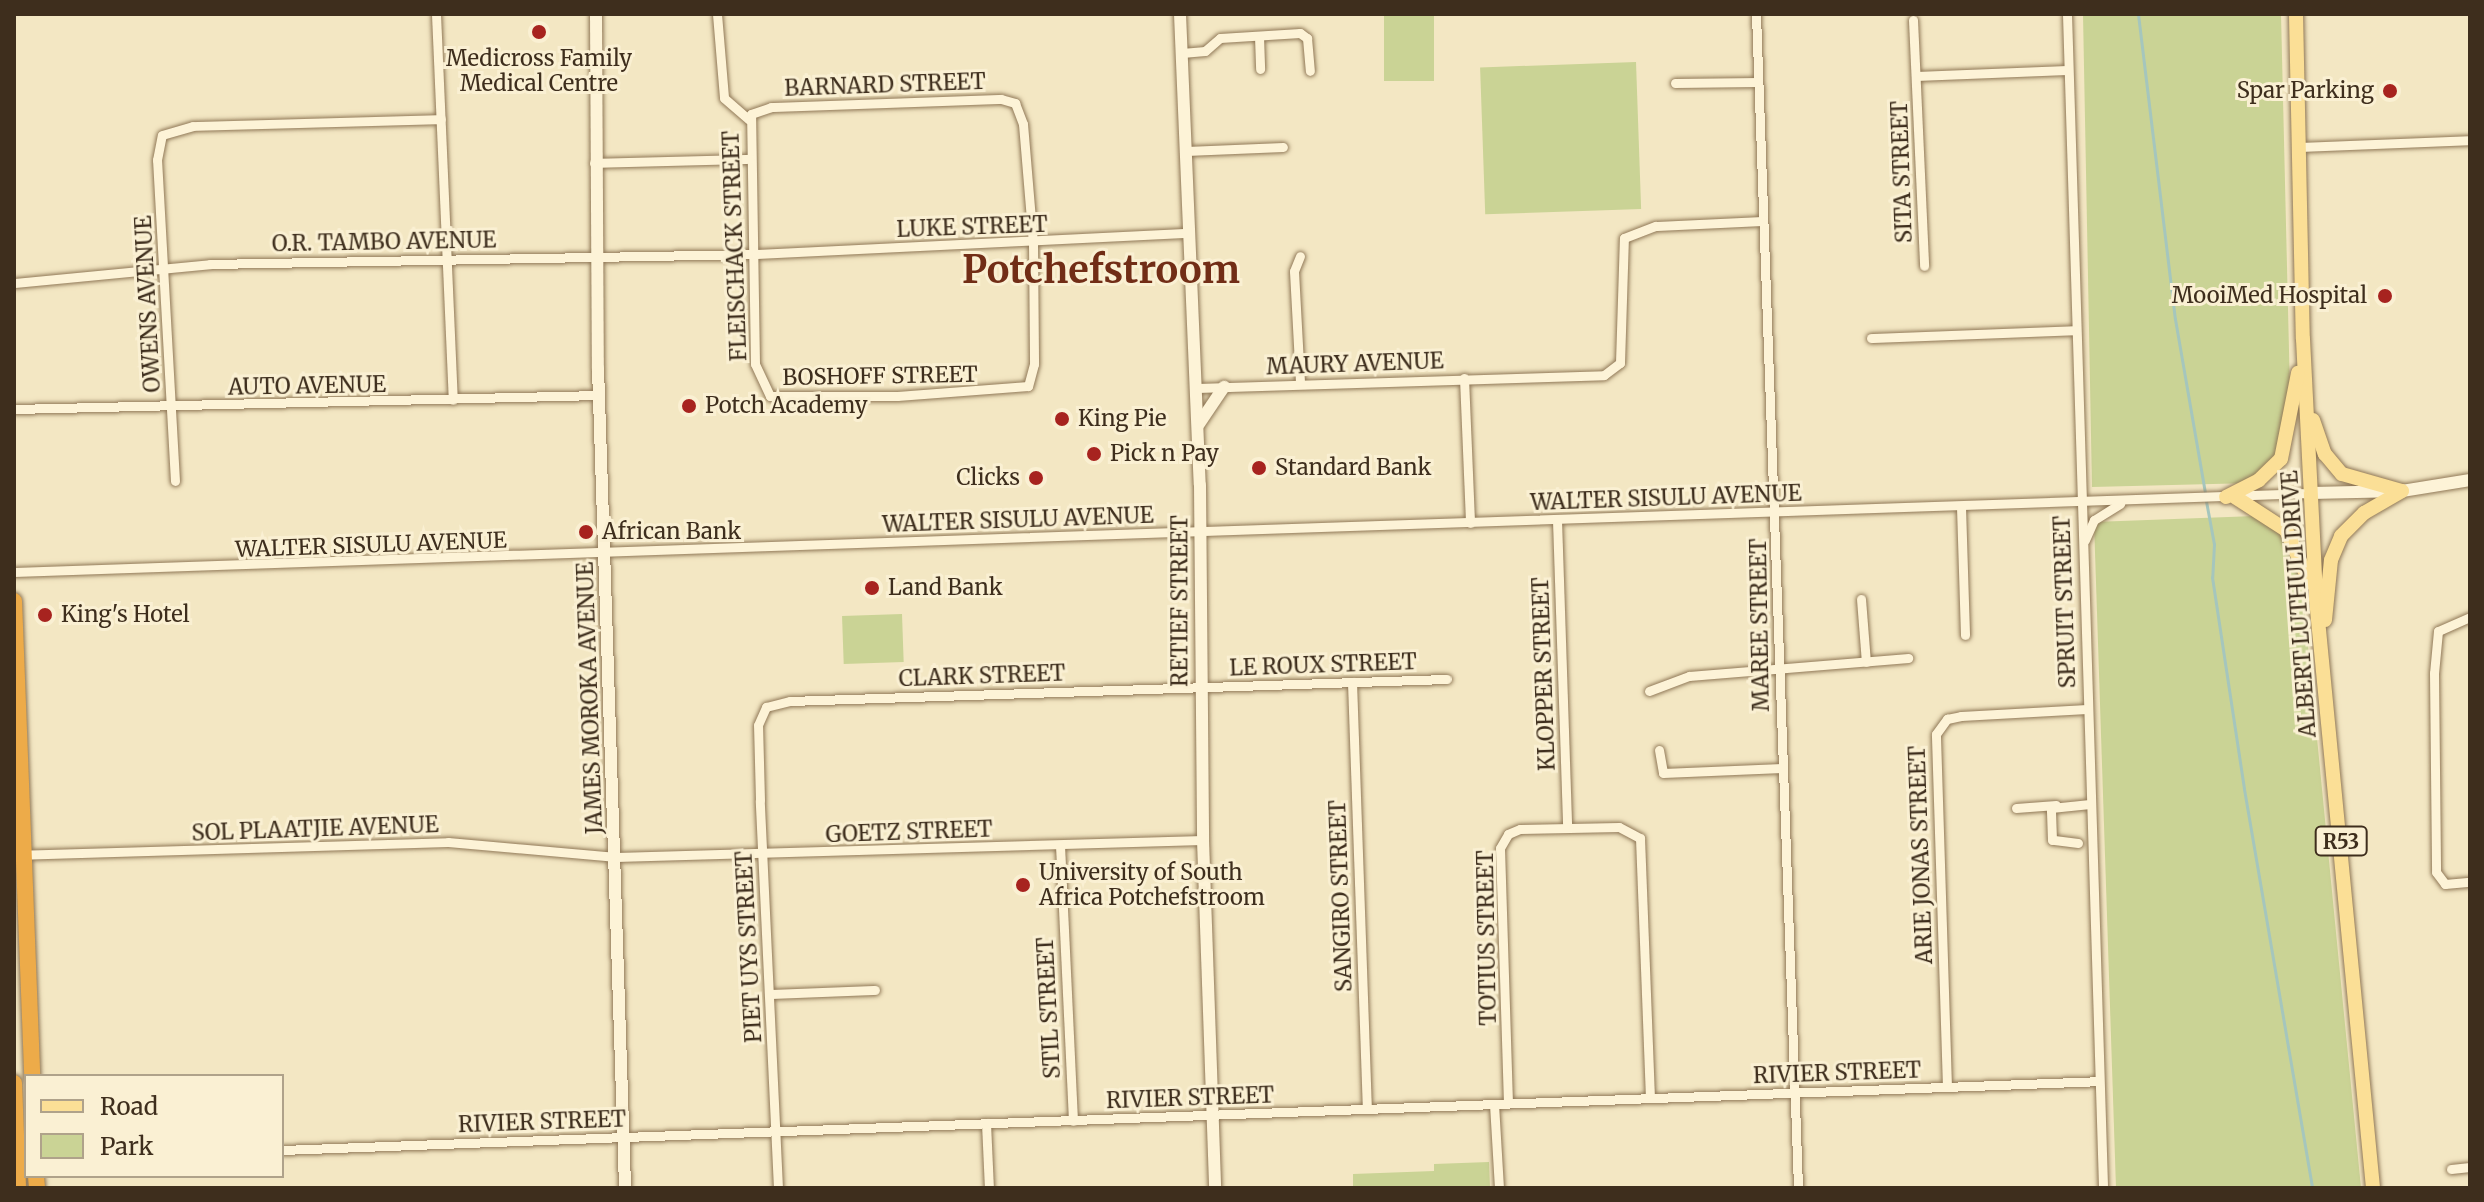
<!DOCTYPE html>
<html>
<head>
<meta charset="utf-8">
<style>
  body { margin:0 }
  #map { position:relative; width:2484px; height:1202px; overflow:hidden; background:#f3e7c3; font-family:Merriweather,serif }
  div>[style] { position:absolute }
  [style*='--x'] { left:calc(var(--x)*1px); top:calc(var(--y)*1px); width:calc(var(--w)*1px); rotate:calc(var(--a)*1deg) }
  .green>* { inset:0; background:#cad395; transform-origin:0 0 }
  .stream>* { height:3px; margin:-1.5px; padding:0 1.5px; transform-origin:1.5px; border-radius:1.5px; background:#a5c6bd }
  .roads { filter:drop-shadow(0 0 2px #907857) drop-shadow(0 0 2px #907857) }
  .street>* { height:9px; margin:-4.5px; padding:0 4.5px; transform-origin:4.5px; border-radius:4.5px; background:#fdf3d7 }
  .secondary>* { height:12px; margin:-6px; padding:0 6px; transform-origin:6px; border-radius:6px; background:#fdf3d7 }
  .primary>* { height:14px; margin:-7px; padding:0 7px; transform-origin:7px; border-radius:7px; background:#fbdf96 }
  .highway>* { height:16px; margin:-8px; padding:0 8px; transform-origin:8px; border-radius:8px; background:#edab49 }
  .dots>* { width:22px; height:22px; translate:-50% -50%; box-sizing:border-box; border:4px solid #faf0d3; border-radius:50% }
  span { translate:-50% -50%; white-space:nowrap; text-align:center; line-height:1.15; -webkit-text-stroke:6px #faf0d3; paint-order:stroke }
  .shield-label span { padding:2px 6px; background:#faf0d3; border:2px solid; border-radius:6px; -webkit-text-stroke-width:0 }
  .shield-label { font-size:20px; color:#3e2e1d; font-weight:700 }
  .poi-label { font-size:22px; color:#3e2e1d }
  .right { translate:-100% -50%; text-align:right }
  .left { translate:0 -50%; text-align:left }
  .street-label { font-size:22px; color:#3e2e1d }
  .town-label { font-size:38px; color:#712d16; font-weight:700 }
  .frame { position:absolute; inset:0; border:16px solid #3e2e1d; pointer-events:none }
  .legend { position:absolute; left:24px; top:1074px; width:260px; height:104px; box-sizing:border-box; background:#faf0d3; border:2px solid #afa28a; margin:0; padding:10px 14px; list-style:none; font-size:24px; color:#3e2e1d }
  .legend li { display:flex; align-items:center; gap:16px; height:40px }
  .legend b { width:40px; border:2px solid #afa28a }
</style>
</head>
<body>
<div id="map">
  <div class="green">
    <div style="left:1384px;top:14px;width:50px;height:67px"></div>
    <div style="clip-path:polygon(2083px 14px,2281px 14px,2291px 435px,2253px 483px,2092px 487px)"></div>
    <div style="left:1636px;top:62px;width:147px;height:156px;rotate:88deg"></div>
    <div style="clip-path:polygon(2255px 516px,2289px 539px,2300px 564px,2361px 1188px,2116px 1188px,2094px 522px)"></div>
    <div style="left:902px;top:614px;width:48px;height:60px;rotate:88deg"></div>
    <div style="clip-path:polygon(1489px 1162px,1490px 1188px,1353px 1188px,1353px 1174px,1434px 1171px,1434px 1164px)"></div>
  </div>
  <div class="stream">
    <div style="--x:2138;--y:14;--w:307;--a:83.1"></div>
    <div style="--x:2175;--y:319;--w:177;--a:80.2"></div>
    <div style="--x:2206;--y:501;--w:44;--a:79.5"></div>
    <div style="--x:2214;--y:544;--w:33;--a:93"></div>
    <div style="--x:2212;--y:577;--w:214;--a:81.4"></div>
    <div style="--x:2244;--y:789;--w:405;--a:80.3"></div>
  </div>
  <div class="roads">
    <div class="street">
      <div style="--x:436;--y:14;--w:386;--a:87.5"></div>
      <div style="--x:717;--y:14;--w:84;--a:85.2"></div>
      <div style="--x:724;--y:98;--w:33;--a:41"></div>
      <div style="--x:1756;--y:14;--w:1175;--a:87.95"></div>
      <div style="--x:2067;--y:14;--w:1175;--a:88.24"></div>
      <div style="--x:1913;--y:20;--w:246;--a:87.4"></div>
      <div style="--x:1259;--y:36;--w:33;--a:88"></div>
      <div style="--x:1182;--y:53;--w:23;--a:-5"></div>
      <div style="--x:1205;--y:51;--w:20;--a:-41"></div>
      <div style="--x:1220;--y:38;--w:80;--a:-3.6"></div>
      <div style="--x:1300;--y:33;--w:9;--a:36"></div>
      <div style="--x:1307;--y:38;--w:33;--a:85"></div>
      <div style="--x:1916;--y:76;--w:151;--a:-2.3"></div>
      <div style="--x:1675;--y:83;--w:83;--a:-0.7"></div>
      <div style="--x:1001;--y:99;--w:15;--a:16"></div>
      <div style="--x:1015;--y:103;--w:22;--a:69"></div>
      <div style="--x:1023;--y:124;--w:119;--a:85.2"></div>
      <div style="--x:1033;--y:243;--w:121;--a:89.5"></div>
      <div style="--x:1034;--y:364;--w:23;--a:105"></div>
      <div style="--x:1028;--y:386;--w:131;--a:175.6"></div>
      <div style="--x:897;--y:396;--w:127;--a:180"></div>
      <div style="--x:770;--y:396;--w:35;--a:-115"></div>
      <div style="--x:755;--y:364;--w:250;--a:-90.9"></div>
      <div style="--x:751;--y:114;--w:21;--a:-19"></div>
      <div style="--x:771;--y:107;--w:230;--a:-2"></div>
      <div style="--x:2298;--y:147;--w:172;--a:-2.3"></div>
      <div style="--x:1186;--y:151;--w:97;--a:-2.4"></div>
      <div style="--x:594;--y:163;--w:156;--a:-1.5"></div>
      <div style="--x:14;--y:283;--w:197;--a:-5.5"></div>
      <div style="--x:210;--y:264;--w:546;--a:-1.05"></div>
      <div style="--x:756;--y:254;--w:434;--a:-2.8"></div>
      <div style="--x:1871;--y:338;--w:205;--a:-2.2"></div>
      <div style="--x:1464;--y:378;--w:145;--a:87.6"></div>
      <div style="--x:1300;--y:382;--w:111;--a:-93.1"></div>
      <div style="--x:1294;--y:271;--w:16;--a:-68"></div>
      <div style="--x:1197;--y:388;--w:407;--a:-1.8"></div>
      <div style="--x:1604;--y:375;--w:20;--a:-37"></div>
      <div style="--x:1620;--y:363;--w:125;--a:-88.2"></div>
      <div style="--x:1624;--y:238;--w:34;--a:-21"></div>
      <div style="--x:1656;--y:226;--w:107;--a:-2.7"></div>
      <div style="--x:14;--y:409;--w:586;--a:-1.37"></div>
      <div style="--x:175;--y:481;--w:322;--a:-93.2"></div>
      <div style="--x:157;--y:160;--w:25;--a:-79"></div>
      <div style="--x:162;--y:135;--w:32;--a:-16"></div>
      <div style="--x:193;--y:126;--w:248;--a:-1.6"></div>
      <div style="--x:1961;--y:507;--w:128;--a:88.2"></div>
      <div style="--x:1557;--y:520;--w:308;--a:88.1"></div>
      <div style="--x:2085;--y:540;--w:22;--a:-66"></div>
      <div style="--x:2094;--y:520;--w:31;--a:-32"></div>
      <div style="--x:14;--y:572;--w:2298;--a:-1.97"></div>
      <div style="--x:1861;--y:599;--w:63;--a:85.5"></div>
      <div style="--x:2470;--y:617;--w:35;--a:156"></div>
      <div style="--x:2438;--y:631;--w:42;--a:95.4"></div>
      <div style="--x:2434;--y:673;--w:199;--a:89.4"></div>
      <div style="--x:2436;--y:872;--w:15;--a:53"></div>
      <div style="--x:2445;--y:884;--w:25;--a:-5"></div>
      <div style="--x:1352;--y:682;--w:427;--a:88"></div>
      <div style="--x:1649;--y:691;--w:43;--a:-20.6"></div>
      <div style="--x:1689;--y:676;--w:220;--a:-4.7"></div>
      <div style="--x:1659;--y:750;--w:23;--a:80"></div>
      <div style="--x:1663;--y:773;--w:119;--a:-2.4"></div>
      <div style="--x:2016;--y:808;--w:40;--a:-4.3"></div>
      <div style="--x:2078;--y:843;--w:26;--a:-173"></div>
      <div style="--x:2052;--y:840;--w:32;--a:-92"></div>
      <div style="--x:2051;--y:808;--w:39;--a:-6"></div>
      <div style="--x:1060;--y:845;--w:276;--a:87.3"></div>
      <div style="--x:14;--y:855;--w:434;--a:-1.7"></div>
      <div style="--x:448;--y:842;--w:169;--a:5.1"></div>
      <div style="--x:616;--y:857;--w:587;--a:-1.66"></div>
      <div style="--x:769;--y:994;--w:106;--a:-2.2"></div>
      <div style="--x:1947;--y:1087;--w:353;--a:-91.8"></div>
      <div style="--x:1936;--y:734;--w:19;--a:-54"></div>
      <div style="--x:1947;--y:719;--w:14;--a:-12"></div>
      <div style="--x:1961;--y:716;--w:126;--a:-3.2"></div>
      <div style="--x:1508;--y:1103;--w:255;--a:-91.8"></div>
      <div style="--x:1500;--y:848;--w:16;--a:-60"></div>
      <div style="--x:1508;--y:834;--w:13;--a:-23"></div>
      <div style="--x:1520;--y:829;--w:99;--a:-1.2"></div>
      <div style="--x:1619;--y:827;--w:24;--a:28"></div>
      <div style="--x:1640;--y:838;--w:260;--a:87.8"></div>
      <div style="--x:1494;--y:1104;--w:84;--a:86.6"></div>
      <div style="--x:986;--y:1123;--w:65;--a:87.4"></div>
      <div style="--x:282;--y:1150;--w:1818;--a:-2.17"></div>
      <div style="--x:2451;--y:1169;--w:19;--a:-6"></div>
      <div style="--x:778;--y:1188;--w:388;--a:-92.7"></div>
      <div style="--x:760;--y:800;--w:75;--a:-91.5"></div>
      <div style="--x:758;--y:725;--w:20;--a:-66"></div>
      <div style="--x:766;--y:707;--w:25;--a:-14"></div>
      <div style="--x:790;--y:701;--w:657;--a:-1.92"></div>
    </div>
    <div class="secondary">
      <div style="--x:596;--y:14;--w:354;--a:89.7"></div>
      <div style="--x:598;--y:368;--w:820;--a:88.11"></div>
      <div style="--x:1180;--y:14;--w:471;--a:87.6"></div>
      <div style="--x:1200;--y:485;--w:355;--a:89.5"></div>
      <div style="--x:1203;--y:840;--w:348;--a:88"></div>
      <div style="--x:1199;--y:424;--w:45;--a:-56"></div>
      <div style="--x:2311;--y:493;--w:91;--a:-1.3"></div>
      <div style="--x:2402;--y:491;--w:69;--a:-9.2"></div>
    </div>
    <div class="primary">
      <div style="--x:2296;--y:14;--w:325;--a:88.8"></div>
      <div style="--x:2303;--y:339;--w:260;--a:87.1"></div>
      <div style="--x:2316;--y:599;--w:592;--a:84.47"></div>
      <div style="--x:2313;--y:420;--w:36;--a:71"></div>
      <div style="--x:2325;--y:454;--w:26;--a:50"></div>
      <div style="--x:2342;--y:474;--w:62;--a:15.8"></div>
      <div style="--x:2226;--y:497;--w:37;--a:-27"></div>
      <div style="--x:2259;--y:480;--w:30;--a:-44"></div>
      <div style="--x:2281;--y:459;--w:88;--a:-78.8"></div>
      <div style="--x:2235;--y:497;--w:61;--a:32.9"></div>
      <div style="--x:2286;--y:530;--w:58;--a:65.6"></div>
      <div style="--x:2325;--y:620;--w:60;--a:-84.3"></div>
      <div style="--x:2331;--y:560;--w:26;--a:-67"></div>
      <div style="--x:2341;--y:536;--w:33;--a:-45"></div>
      <div style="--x:2364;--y:513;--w:44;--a:-30.1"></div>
    </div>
    <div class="highway">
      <div style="--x:14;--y:601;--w:475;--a:87.8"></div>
      <div style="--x:14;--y:1083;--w:105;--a:87.8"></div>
      <div style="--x:36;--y:1176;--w:12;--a:85"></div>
    </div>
  </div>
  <div class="dots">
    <div style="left:539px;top:32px;background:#a7231f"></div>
    <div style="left:2390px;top:91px;background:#a7231f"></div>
    <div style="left:2385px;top:296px;background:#a7231f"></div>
    <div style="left:689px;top:406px;background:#a7231f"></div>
    <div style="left:1062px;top:419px;background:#a7231f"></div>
    <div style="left:1094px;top:454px;background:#a7231f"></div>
    <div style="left:1259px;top:468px;background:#a7231f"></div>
    <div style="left:1036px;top:478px;background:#a7231f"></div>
    <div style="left:586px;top:532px;background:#a7231f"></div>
    <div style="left:872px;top:588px;background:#a7231f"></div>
    <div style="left:45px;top:615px;background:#a7231f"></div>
    <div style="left:1023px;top:885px;background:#a7231f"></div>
  </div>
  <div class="shield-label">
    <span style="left:2341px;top:841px">R53</span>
  </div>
  <div class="poi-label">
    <span style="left:539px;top:71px">Medicross Family<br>Medical Centre</span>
    <span class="right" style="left:2374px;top:91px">Spar Parking</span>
    <span class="right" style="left:2367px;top:296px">MooiMed Hospital</span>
    <span class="left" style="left:705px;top:406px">Potch Academy</span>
    <span class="left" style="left:1078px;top:419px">King Pie</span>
    <span class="left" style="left:1110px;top:454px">Pick n Pay</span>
    <span class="left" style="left:1275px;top:468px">Standard Bank</span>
    <span class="right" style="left:1020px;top:478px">Clicks</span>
    <span class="left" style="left:602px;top:532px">African Bank</span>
    <span class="left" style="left:888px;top:588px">Land Bank</span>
    <span class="left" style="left:61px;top:615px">King's Hotel</span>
    <span class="left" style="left:1039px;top:885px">University of South<br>Africa Potchefstroom</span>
  </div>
  <div class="street-label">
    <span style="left:885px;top:85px;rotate:-2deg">BARNARD STREET</span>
    <span style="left:1902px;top:172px;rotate:-92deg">SITA STREET</span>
    <span style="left:972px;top:227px;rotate:-2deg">LUKE STREET</span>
    <span style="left:384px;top:242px;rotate:-1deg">O.R. TAMBO AVENUE</span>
    <span style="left:735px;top:246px;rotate:-92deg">FLEISCHACK STREET</span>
    <span style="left:148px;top:304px;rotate:-93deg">OWENS AVENUE</span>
    <span style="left:1355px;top:364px;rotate:-2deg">MAURY AVENUE</span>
    <span style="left:880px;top:376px;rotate:-1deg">BOSHOFF STREET</span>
    <span style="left:307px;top:386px;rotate:-1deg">AUTO AVENUE</span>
    <span style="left:1666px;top:498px;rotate:-2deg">WALTER SISULU AVENUE</span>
    <span style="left:1018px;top:520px;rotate:-2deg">WALTER SISULU AVENUE</span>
    <span style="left:371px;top:545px;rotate:-2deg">WALTER SISULU AVENUE</span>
    <span style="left:1180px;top:601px;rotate:-90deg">RETIEF STREET</span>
    <span style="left:2065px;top:602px;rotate:-92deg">SPRUIT STREET</span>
    <span style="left:2299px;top:604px;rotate:-94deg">ALBERT LUTHULI DRIVE</span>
    <span style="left:1760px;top:625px;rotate:-91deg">MAREE STREET</span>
    <span style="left:1323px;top:665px;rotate:-2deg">LE ROUX STREET</span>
    <span style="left:1544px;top:674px;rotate:-92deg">KLOPPER STREET</span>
    <span style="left:982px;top:676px;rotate:-2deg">CLARK STREET</span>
    <span style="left:590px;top:698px;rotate:-92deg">JAMES MOROKA AVENUE</span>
    <span style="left:315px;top:829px;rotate:-2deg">SOL PLAATJIE AVENUE</span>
    <span style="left:909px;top:832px;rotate:-2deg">GOETZ STREET</span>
    <span style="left:1921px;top:855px;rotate:-92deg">ARIE JONAS STREET</span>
    <span style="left:1341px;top:896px;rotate:-92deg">SANGIRO STREET</span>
    <span style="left:1487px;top:938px;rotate:-91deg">TOTIUS STREET</span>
    <span style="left:749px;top:947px;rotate:-93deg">PIET UYS STREET</span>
    <span style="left:1049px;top:1008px;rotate:-93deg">STIL STREET</span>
    <span style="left:1837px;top:1073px;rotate:-2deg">RIVIER STREET</span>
    <span style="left:1190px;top:1098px;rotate:-2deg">RIVIER STREET</span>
    <span style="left:542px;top:1122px;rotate:-2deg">RIVIER STREET</span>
  </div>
  <div class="town-label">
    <span style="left:1101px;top:270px">Potchefstroom</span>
  </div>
  <div class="frame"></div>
  <ul class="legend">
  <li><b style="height:10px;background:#fbdf96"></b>Road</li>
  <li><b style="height:22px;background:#cad395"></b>Park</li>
  </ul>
</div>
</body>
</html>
